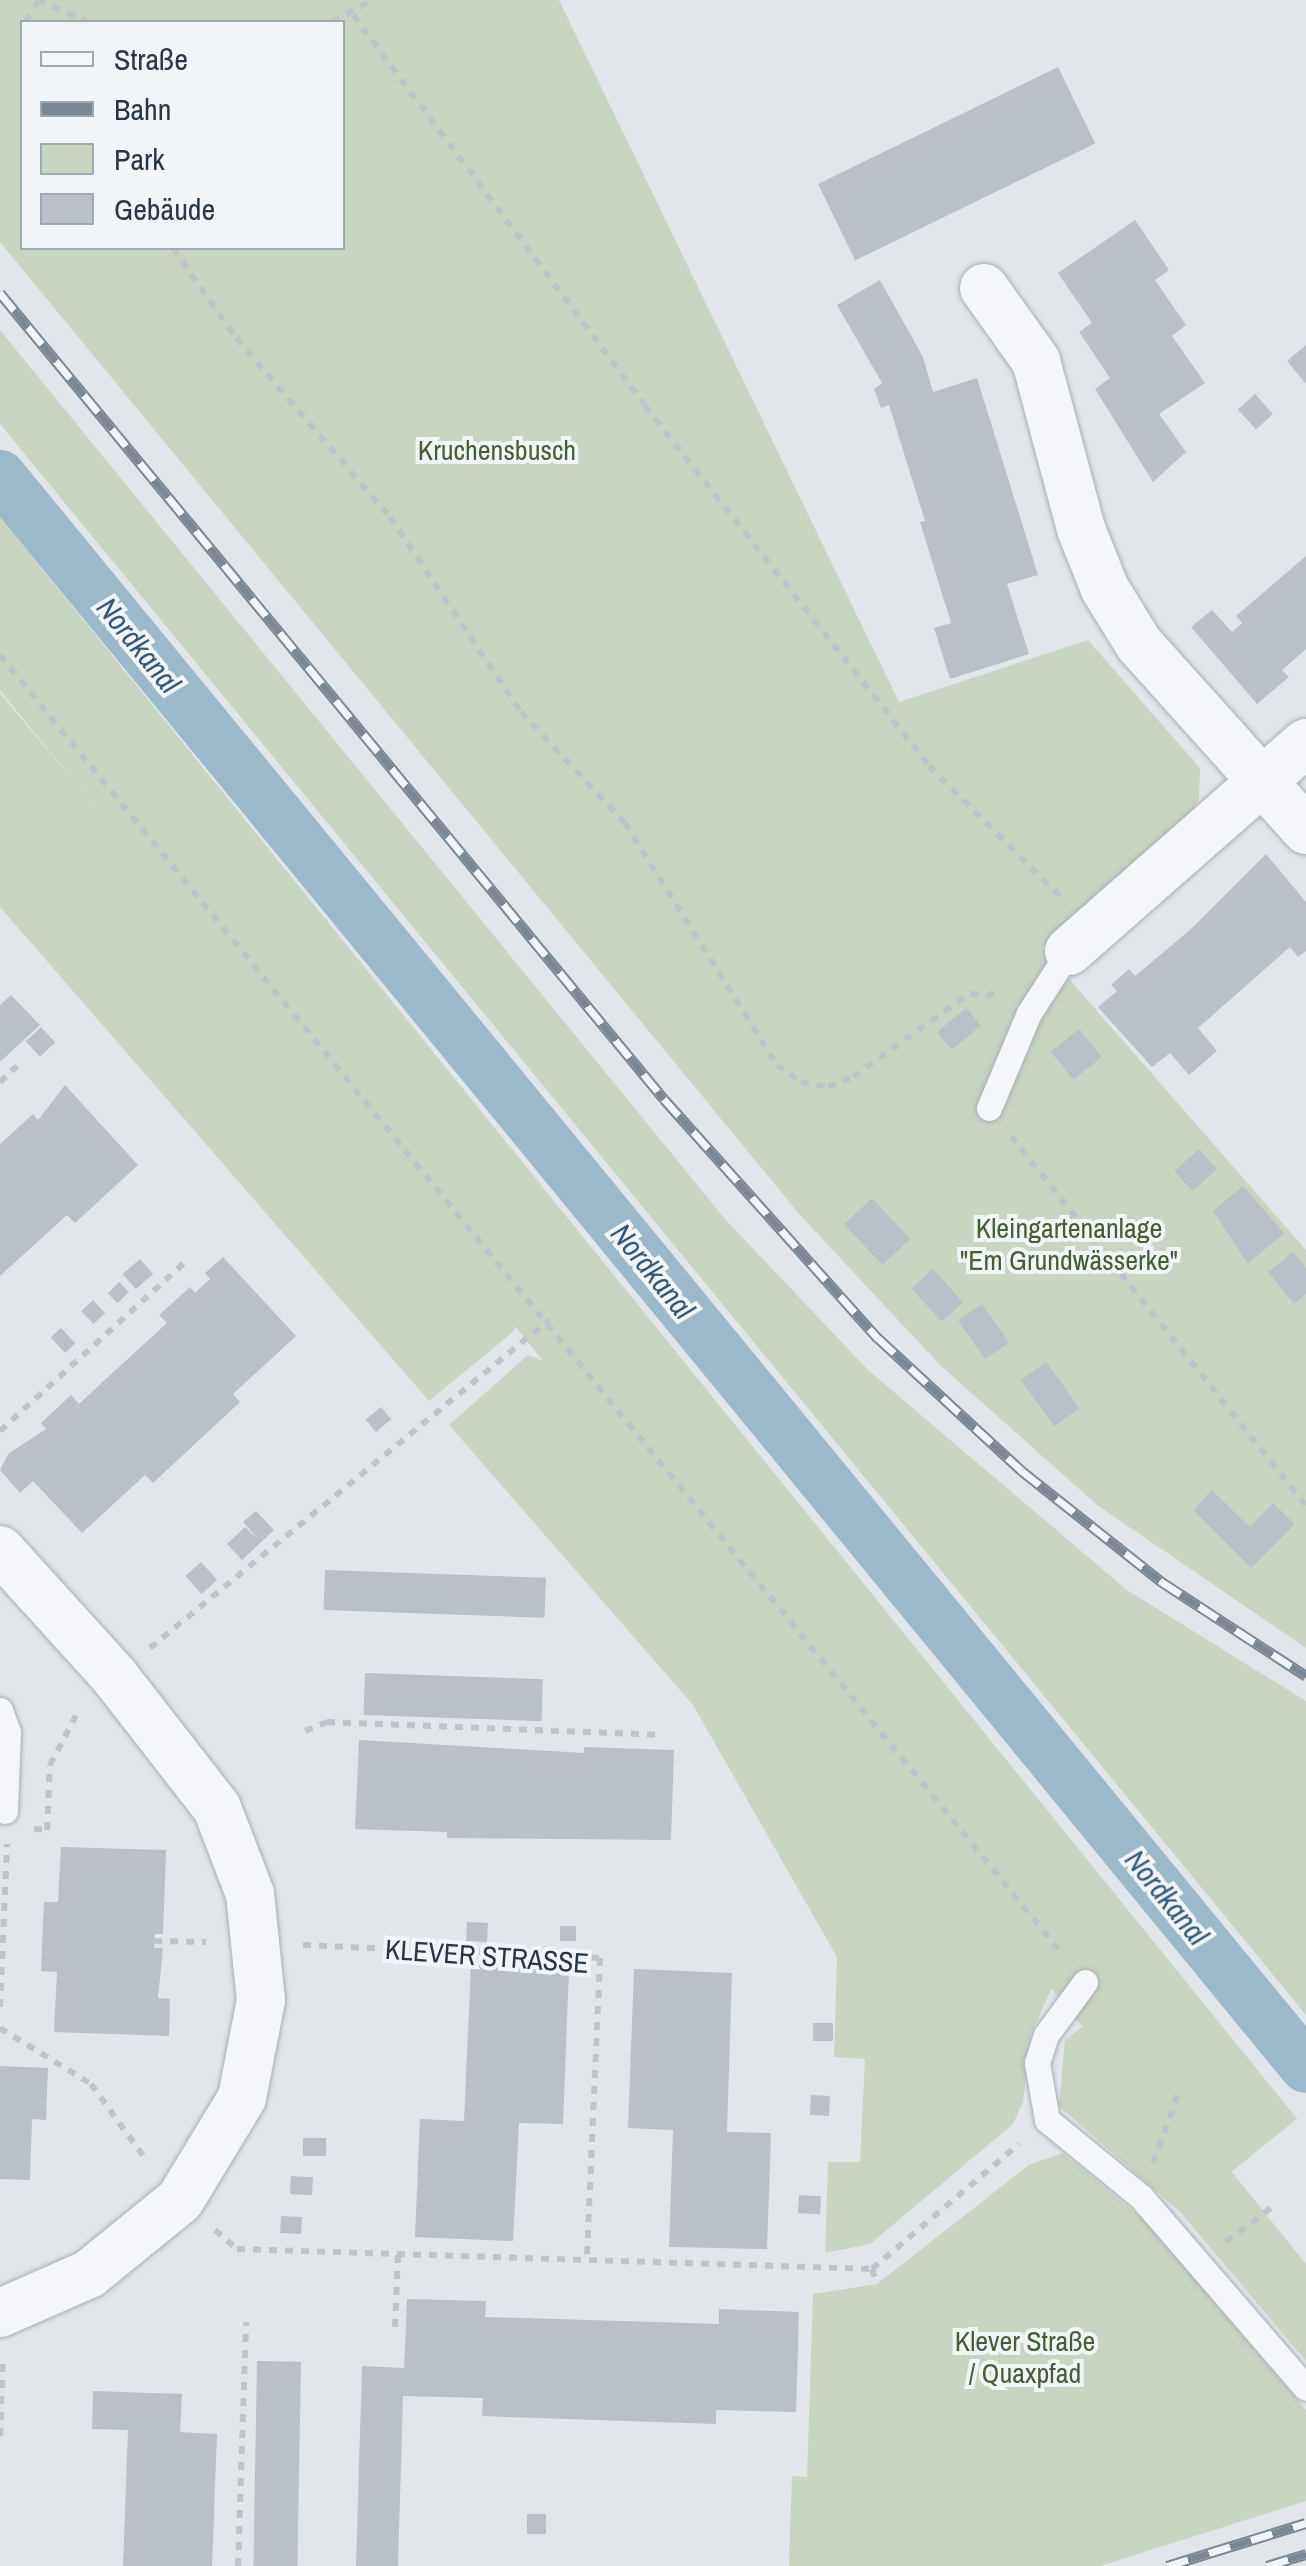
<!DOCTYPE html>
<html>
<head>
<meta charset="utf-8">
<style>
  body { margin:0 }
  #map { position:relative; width:1306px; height:2566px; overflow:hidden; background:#e2e6ea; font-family:"Archivo Narrow",sans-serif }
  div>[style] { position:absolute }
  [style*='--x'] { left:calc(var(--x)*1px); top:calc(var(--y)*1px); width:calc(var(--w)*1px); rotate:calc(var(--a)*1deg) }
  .green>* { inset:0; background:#c9d5c3; transform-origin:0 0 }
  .canal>* { height:52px; margin:-26px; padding:0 26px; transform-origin:26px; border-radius:26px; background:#9cb9cb }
  .building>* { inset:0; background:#b9c0c8; transform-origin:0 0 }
  .path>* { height:6px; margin-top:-3px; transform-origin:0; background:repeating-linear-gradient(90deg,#c0c4ca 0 8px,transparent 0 16px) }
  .roads { filter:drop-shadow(0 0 2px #a7aeb5) drop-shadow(0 0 2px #a7aeb5) }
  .service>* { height:25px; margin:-12.5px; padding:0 12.5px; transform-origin:12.5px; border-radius:12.5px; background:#f5f6f9 }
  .minor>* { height:48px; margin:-24px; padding:0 24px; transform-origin:24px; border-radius:24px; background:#f5f6f9 }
  .rail>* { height:11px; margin-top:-5.5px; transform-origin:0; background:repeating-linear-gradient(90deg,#f1f5f8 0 22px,#7b8894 0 44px); box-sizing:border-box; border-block:2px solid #7b8894 }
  span { translate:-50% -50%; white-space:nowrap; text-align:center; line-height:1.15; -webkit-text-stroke:8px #f1f5f8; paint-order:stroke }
  .park-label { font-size:28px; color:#435f36 }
  .street-label { font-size:28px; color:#293643 }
  .water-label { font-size:30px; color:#325a78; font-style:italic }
  .legend { position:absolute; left:20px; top:20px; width:325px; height:230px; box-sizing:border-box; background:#f1f5f8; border:2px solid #a1a9b0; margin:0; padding:12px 18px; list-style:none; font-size:30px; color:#293643 }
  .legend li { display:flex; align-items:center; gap:20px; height:50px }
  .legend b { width:50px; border:2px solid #a1a9b0 }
</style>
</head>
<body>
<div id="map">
  <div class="green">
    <div style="clip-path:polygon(evenodd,0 0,559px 0,899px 702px,1088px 640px,1200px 768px,1199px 799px,1187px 818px,1042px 948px,1306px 1250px,1306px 1648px,1097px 1505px,940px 1365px,800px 1215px,0 242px,0 0,22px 22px,342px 22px,342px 248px,22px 248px,22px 22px)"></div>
    <div style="clip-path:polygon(0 330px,725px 1219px,868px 1370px,1127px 1590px,1306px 1701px,1306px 2015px,0 424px)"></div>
    <div style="left:0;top:517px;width:2061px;height:109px;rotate:51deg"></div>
    <div style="clip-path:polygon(0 693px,518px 1315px,513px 1332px,429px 1401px,0 907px)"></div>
    <div style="clip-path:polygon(528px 1355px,552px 1364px,1046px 1944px,1055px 1981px,1031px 2034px,1023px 2102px,1013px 2124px,870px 2244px,825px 2253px,828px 2162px,860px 2162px,865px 2059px,834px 2057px,837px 1957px,693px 1705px,449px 1425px)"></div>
    <div style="clip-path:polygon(1083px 2026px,1115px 2027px,1306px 2264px,1306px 2361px,1181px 2213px,1059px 2106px,1065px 2040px)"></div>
    <div style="clip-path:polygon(1063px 2153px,1150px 2225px,1306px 2410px,1306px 2501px,1100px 2566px,789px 2566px,792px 2476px,807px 2477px,813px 2294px,877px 2284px,1029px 2165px)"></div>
  </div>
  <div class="canal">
    <div style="--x:0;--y:476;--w:2058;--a:50.62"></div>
  </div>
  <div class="building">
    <div style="left:1058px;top:67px;width:85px;height:267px;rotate:64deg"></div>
    <div style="clip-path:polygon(1135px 220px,1169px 270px,1155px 280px,1186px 325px,1172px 336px,1205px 383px,1159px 414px,1186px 452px,1153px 482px,1095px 389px,1110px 378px,1079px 332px,1092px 323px,1058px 273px)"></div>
    <div style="clip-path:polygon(880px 280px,923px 357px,933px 392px,977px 378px,1038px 575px,1007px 584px,1029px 654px,950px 679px,934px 628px,951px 623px,920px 522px,925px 521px,889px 405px,881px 408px,874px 389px,882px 383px,837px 305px)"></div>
    <div style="clip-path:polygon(1306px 345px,1306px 384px,1287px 361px)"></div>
    <div style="left:1255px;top:394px;width:27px;height:23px;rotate:48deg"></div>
    <div style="clip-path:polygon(1306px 556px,1306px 649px,1282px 670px,1289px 677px,1257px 704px,1191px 627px,1212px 610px,1232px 632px,1242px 623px,1236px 616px)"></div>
    <div style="clip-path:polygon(1266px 854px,1306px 902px,1306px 951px,1298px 957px,1290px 947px,1198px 1028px,1217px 1051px,1189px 1075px,1170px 1053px,1152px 1067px,1098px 1007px,1117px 991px,1111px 985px,1129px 969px,1135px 976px,1191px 929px)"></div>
    <div style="clip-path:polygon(11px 995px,40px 1025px,0 1062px,0 1005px)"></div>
    <div style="left:966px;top:1008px;width:23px;height:38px;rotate:50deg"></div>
    <div style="left:41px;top:1027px;width:21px;height:21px;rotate:47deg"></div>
    <div style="left:1079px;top:1029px;width:36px;height:36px;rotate:51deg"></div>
    <div style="clip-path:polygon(65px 1085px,138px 1165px,75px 1223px,67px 1215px,0 1276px,0 1144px,33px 1114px,38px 1120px)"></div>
    <div style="left:1199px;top:1149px;width:27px;height:33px;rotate:48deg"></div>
    <div style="clip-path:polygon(1243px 1186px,1284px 1233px,1248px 1264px,1213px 1211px)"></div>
    <div style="left:872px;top:1198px;width:56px;height:38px;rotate:47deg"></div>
    <div style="clip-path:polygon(1293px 1252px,1306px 1268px,1306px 1294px,1294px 1304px,1268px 1272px)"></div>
    <div style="clip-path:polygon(223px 1257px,296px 1336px,233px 1394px,240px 1402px,153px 1483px,145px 1475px,82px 1533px,33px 1481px,20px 1493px,0 1470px,8px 1454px,46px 1429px,41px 1423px,71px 1395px,79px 1404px,108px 1377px,167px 1323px,159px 1315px,190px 1287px,195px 1293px,210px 1279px,205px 1273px)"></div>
    <div style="left:140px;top:1259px;width:20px;height:23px;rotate:49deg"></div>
    <div style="left:933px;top:1269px;width:45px;height:29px;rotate:48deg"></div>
    <div style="left:119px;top:1282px;width:14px;height:16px;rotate:45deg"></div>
    <div style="left:93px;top:1300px;width:18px;height:16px;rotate:47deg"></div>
    <div style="left:982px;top:1304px;width:47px;height:29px;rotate:55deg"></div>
    <div style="left:61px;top:1328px;width:21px;height:14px;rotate:47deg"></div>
    <div style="left:1046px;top:1362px;width:57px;height:31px;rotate:54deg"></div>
    <div style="left:381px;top:1407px;width:16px;height:20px;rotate:50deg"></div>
    <div style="clip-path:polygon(1212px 1490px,1250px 1527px,1273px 1503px,1295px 1524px,1251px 1568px,1193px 1510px)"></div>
    <div style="clip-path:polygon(256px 1511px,274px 1530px,242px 1560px,227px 1544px,245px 1527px,258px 1539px,243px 1522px)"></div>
    <div style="left:201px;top:1562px;width:24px;height:21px;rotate:48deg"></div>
    <div style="left:325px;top:1570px;width:221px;height:40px;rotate:2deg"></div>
    <div style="left:365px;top:1673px;width:178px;height:42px;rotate:2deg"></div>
    <div style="clip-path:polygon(359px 1740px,584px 1753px,584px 1747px,674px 1750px,671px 1840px,447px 1838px,447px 1832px,355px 1829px)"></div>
    <div style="clip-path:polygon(61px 1847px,166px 1850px,163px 1934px,155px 1934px,154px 1948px,163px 1948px,158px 1998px,170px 1999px,169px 2036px,54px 2032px,57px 1972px,41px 1971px,44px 1902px,58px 1902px)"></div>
    <div style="left:467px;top:1922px;width:21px;height:19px;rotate:3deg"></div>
    <div style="left:560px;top:1926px;width:16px;height:15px"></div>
    <div style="clip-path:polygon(471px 1965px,569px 1969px,563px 2124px,519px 2123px,513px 2241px,415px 2237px,420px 2119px,464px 2121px)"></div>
    <div style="clip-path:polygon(634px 1969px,732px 1973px,727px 2132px,771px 2133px,767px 2249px,669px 2247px,673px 2130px,628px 2128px)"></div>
    <div style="left:813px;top:2023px;width:20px;height:18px"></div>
    <div style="clip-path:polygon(0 2066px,48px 2068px,46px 2120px,32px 2119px,30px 2180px,0 2179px)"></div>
    <div style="left:811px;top:2095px;width:19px;height:20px;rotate:3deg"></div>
    <div style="left:303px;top:2138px;width:23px;height:18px"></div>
    <div style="left:291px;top:2176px;width:22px;height:18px;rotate:3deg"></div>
    <div style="left:799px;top:2195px;width:22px;height:18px;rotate:3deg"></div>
    <div style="left:281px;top:2216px;width:21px;height:17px;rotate:3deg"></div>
    <div style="clip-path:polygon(407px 2299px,486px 2301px,485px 2317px,524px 2318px,719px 2324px,719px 2309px,799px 2312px,796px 2412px,716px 2410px,716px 2424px,482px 2416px,483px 2398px,403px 2396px,398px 2566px,356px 2566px,362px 2366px,404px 2368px)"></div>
    <div style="left:257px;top:2361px;width:44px;height:205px;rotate:1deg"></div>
    <div style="clip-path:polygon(93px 2391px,182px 2394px,180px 2432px,217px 2434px,212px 2566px,123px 2566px,128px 2430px,92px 2429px)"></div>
    <div style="left:527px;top:2514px;width:19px;height:20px"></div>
  </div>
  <div class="path">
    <div style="--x:38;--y:0;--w:55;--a:23.7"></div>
    <div style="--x:353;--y:15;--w:488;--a:53.2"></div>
    <div style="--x:645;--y:406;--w:459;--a:51.7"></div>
    <div style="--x:929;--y:766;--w:187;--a:44.8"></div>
    <div style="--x:26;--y:22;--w:26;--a:-59"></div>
    <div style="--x:332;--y:22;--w:46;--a:-28.8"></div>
    <div style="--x:173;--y:248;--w:110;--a:55"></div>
    <div style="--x:236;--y:338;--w:236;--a:49.3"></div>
    <div style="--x:390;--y:517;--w:235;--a:56.1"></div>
    <div style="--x:521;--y:712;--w:152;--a:46.9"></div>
    <div style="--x:625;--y:823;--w:286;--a:57.9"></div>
    <div style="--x:777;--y:1065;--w:29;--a:35"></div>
    <div style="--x:801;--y:1082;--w:27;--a:10"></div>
    <div style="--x:828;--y:1087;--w:27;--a:-22"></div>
    <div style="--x:853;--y:1077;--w:144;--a:-35.7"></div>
    <div style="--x:970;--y:993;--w:17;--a:13"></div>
    <div style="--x:987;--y:997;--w:14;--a:-36"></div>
    <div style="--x:0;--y:655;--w:1678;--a:50.73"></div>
    <div style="--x:0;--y:1082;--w:23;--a:-43"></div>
    <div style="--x:1011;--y:1136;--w:473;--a:51.4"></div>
    <div style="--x:0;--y:1431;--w:251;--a:-42.4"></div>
    <div style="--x:150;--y:1648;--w:517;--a:-39.42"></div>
    <div style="--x:305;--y:1731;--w:24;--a:-22"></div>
    <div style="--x:327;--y:1722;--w:336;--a:2.2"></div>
    <div style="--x:34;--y:1829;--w:13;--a:4"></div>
    <div style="--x:47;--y:1830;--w:65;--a:-87.4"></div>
    <div style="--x:50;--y:1765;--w:64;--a:-62.2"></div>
    <div style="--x:154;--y:1941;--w:52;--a:1.1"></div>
    <div style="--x:303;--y:1945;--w:297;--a:2.5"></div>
    <div style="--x:600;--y:1958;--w:301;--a:92.5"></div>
    <div style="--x:0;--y:2007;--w:163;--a:-87.5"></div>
    <div style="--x:0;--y:2028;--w:107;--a:31.6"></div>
    <div style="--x:91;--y:2084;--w:95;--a:54"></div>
    <div style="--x:1153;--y:2163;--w:73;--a:-70.1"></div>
    <div style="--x:215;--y:2230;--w:29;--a:41"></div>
    <div style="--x:237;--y:2249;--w:635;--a:1.8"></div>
    <div style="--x:872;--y:2269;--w:193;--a:-40.4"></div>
    <div style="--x:1226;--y:2242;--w:58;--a:-37.3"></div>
    <div style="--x:872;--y:2269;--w:16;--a:72"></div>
    <div style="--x:395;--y:2327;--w:73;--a:-87.6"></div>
    <div style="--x:0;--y:2436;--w:78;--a:-87.8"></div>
    <div style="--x:238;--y:2566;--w:244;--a:-88.1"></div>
  </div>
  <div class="roads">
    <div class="service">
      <div style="--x:989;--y:1108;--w:103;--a:-67.2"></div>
      <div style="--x:1029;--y:1013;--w:74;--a:-57.2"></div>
      <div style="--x:0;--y:1710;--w:23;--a:70"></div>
      <div style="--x:8;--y:1732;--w:79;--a:92.2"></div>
      <div style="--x:1085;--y:1982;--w:66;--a:126.3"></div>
      <div style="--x:1046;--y:2035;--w:29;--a:108"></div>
      <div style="--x:1037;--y:2063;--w:58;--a:80"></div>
      <div style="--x:1047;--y:2120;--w:122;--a:39.3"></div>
      <div style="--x:1141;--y:2197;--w:252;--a:49.2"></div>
    </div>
    <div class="minor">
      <div style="--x:984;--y:288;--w:90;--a:54.5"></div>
      <div style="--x:1036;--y:361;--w:174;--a:75"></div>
      <div style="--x:1081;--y:529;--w:65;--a:68.2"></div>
      <div style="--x:1105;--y:589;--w:65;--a:58.3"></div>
      <div style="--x:1139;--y:644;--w:250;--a:48.1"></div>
      <div style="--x:1069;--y:951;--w:315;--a:-41.3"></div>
      <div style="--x:0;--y:1550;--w:171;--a:47.8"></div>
      <div style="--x:115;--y:1677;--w:166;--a:52.1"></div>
      <div style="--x:217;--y:1808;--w:92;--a:69"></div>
      <div style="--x:250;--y:1894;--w:107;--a:84.1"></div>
      <div style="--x:261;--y:2000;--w:100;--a:101"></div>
      <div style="--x:242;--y:2098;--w:119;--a:121.3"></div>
      <div style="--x:180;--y:2200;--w:117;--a:140.9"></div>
      <div style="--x:89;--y:2274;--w:97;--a:156.3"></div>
    </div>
  </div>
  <div class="rail">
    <div style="--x:0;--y:293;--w:1044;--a:50.52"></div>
    <div style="--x:664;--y:1099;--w:321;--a:48.2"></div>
    <div style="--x:878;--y:1338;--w:196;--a:42.7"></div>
    <div style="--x:1022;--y:1471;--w:179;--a:38.4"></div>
    <div style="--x:1162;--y:1582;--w:172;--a:33.1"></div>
    <div style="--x:1167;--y:2566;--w:145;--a:-17.2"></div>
    <div style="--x:1267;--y:2566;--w:41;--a:-17.1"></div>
  </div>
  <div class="park-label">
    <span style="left:497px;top:450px">Kruchensbusch</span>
    <span style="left:1069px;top:1244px">Kleingartenanlage<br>"Em Grundwässerke"</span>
    <span style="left:1025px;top:2357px">Klever Straße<br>/ Quaxpfad</span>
  </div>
  <div class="street-label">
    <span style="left:487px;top:1956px;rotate:4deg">KLEVER STRASSE</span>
  </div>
  <div class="water-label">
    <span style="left:139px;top:645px;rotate:51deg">Nordkanal</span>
    <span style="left:653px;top:1271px;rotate:51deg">Nordkanal</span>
    <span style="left:1167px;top:1897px;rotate:51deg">Nordkanal</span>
  </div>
  <ul class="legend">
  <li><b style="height:12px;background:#f5f6f9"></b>Straße</li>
  <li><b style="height:12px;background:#7b8894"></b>Bahn</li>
  <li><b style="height:28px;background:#c9d5c3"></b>Park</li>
  <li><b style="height:28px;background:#b9c0c8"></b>Gebäude</li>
  </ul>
</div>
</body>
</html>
